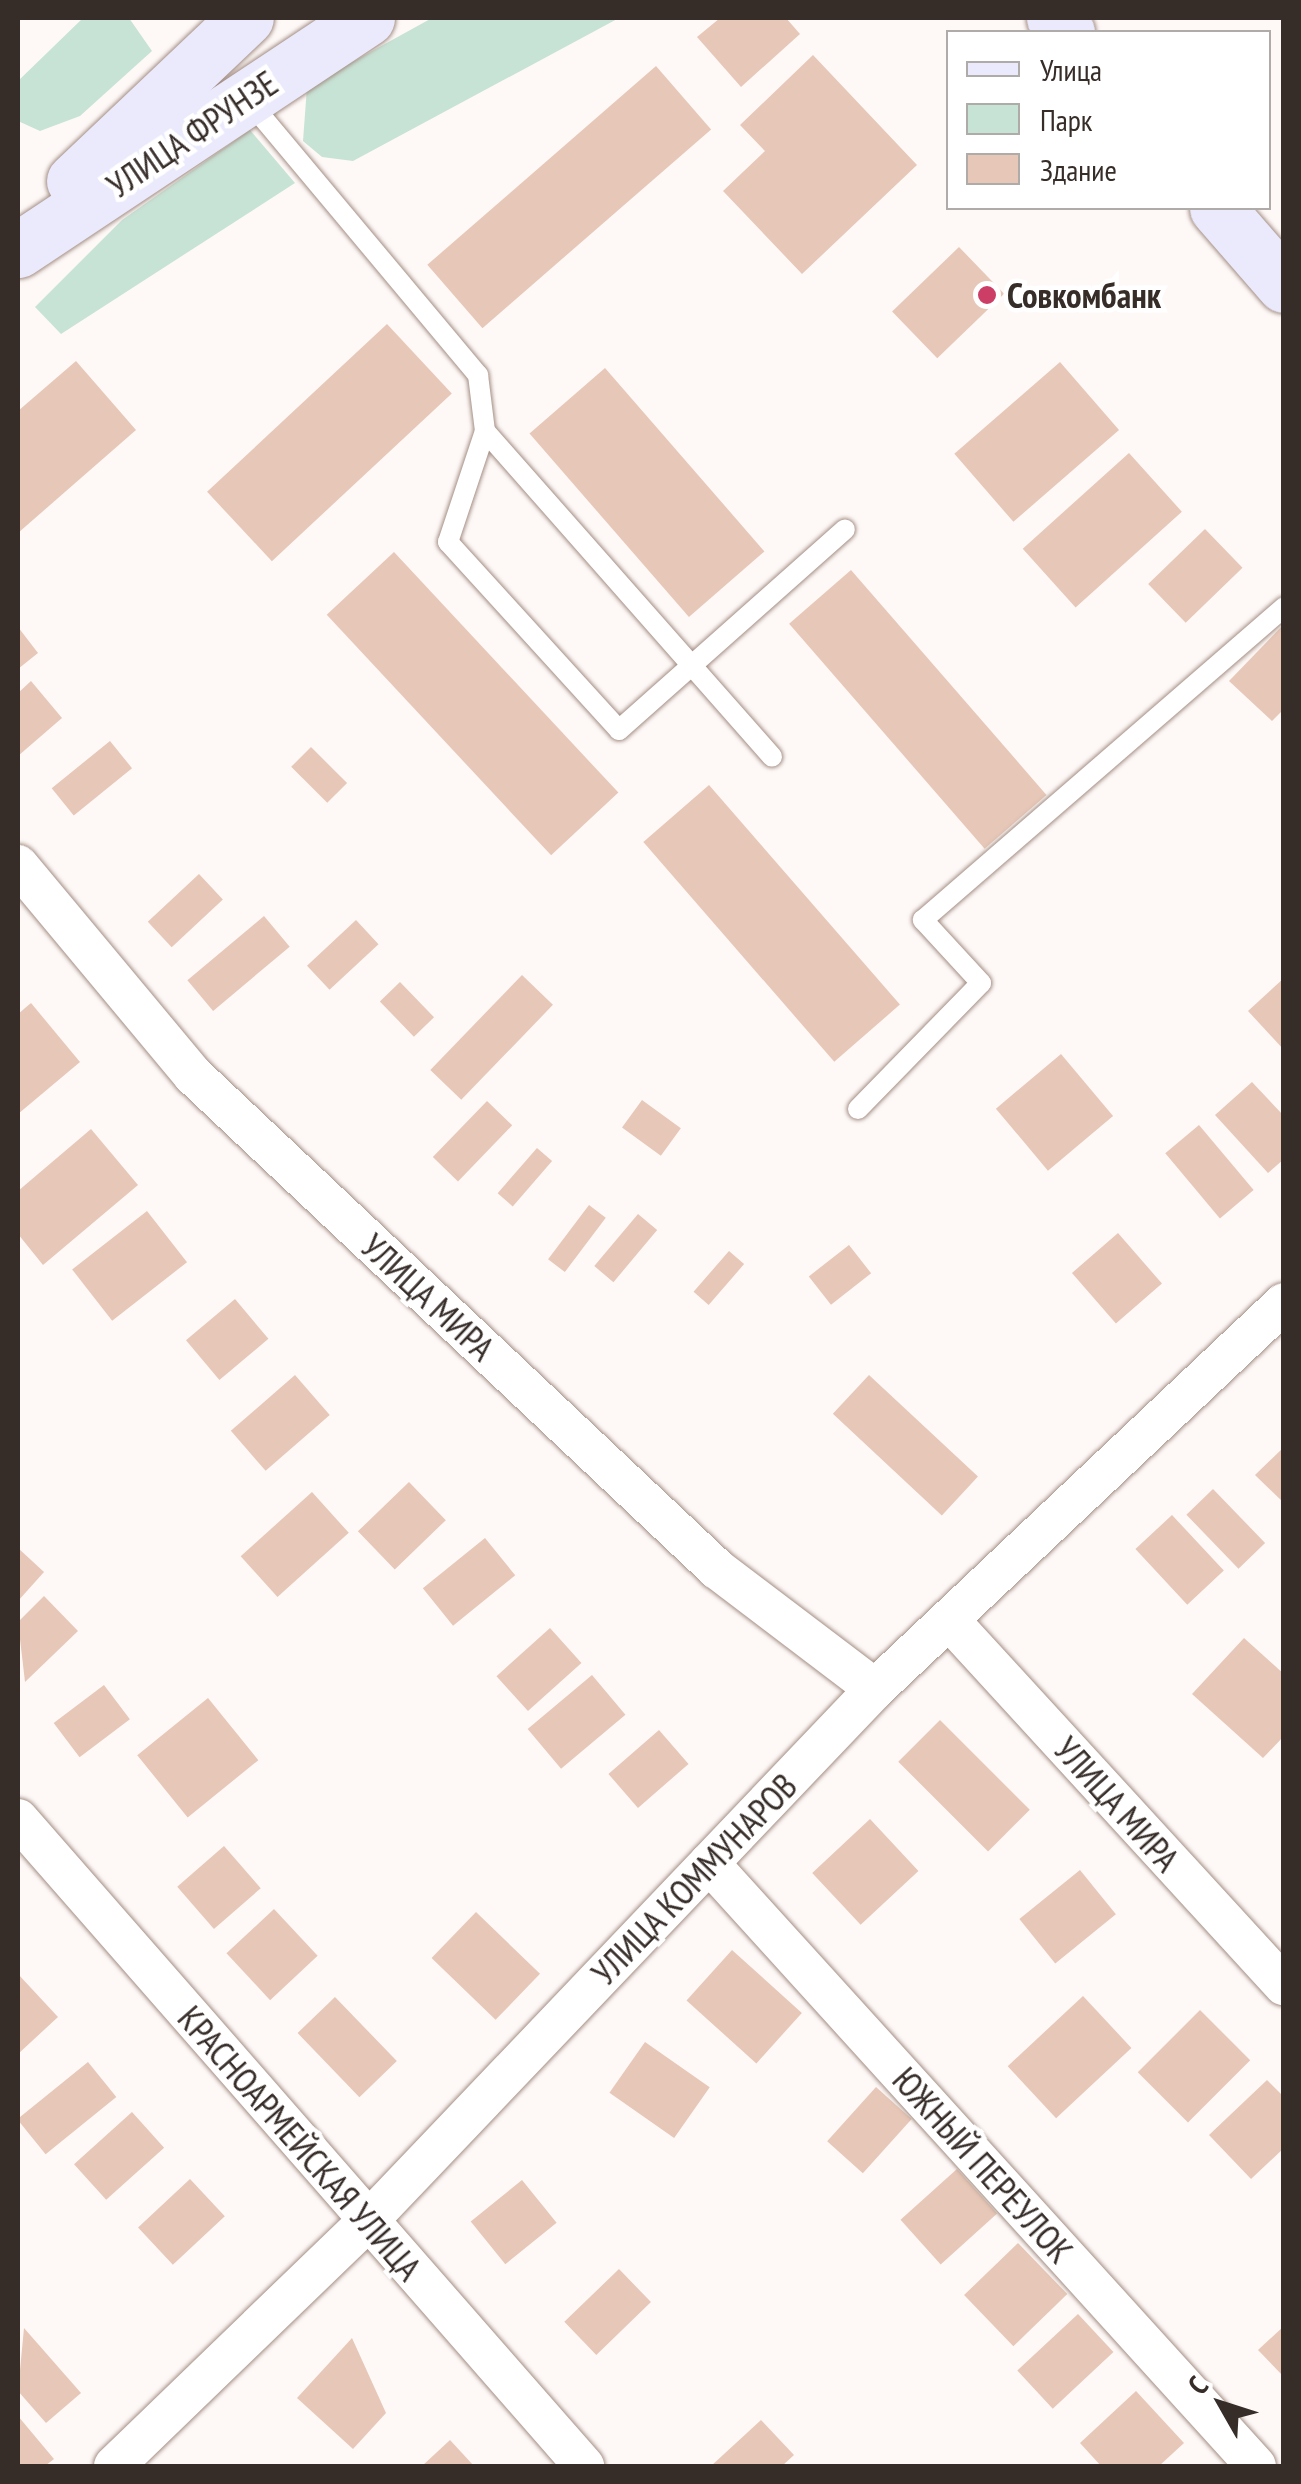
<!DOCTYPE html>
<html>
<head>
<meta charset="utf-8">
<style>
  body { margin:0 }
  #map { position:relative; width:1301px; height:2484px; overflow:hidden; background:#fef9f7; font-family:"PT Sans Narrow",sans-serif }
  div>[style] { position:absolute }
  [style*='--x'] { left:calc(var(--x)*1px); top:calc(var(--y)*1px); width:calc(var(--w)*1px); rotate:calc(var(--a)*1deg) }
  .green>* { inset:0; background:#c7e3d5 }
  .building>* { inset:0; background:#e7c7b7; transform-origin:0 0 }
  .roads { filter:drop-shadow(0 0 2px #a48e84) drop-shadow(0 0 2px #a48e84) }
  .lane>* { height:20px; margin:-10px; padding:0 10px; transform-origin:10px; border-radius:10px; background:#fff }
  .street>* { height:40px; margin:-20px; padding:0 20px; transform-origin:20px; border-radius:20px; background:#fff }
  .secondary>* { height:55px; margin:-27.5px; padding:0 27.5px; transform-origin:27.5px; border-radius:27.5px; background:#eaeafc }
  .dots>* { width:28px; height:28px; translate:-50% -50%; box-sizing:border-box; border:5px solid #fff; border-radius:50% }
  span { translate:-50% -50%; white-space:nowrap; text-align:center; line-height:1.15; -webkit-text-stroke:9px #fff; paint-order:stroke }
  .street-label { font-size:35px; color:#362d29 }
  .poi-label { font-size:35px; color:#362d29; font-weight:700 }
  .left { translate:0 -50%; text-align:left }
  .frame { position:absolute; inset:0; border:20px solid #362d29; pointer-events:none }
  .legend { position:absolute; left:946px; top:30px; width:325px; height:180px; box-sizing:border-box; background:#fff; border:2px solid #afaba9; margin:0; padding:12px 18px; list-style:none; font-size:30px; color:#362d29 }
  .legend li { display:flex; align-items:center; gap:20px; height:50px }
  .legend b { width:50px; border:2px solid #afaba9 }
  .north { position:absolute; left:1171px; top:2354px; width:100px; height:100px; -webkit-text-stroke:8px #fff; paint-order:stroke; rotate:309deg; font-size:28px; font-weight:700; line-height:40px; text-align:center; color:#362d29 }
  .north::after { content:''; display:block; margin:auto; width:35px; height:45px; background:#362d29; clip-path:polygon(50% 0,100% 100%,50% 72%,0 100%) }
</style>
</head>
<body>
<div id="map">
  <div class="green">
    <div style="clip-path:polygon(83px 18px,129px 18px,152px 51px,80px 116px,40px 131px,18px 121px,18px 81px)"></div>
    <div style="clip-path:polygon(432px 18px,619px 18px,353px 161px,322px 157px,303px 141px,307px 87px)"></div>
    <div style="clip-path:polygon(250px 130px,295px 183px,61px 334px,35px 307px,122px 220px)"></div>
  </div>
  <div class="building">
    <div style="clip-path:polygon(720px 18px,786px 18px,800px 34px,741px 87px,697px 37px)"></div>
    <div style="clip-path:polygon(813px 55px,917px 165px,802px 274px,723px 191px,765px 151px,740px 125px)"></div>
    <div style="left:656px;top:66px;width:84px;height:303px;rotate:49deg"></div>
    <div style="left:959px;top:247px;width:65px;height:93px;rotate:46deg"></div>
    <div style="left:387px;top:324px;width:95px;height:246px;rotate:47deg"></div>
    <div style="clip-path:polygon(76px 361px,136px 430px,18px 533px,18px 411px)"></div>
    <div style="left:1060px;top:362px;width:90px;height:140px;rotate:49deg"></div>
    <div style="left:605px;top:368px;width:243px;height:100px;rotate:49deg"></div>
    <div style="left:1129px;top:453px;width:79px;height:143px;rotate:48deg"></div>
    <div style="left:1205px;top:529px;width:54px;height:79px;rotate:46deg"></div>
    <div style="left:394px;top:552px;width:329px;height:92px;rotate:47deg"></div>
    <div style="left:851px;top:570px;width:298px;height:82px;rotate:49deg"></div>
    <div style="clip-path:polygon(1284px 624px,1284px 709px,1272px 721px,1229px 681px)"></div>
    <div style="clip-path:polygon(18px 627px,38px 653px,18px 669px)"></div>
    <div style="clip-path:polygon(31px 681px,62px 718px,18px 756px,18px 693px)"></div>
    <div style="left:110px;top:741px;width:35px;height:75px;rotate:51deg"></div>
    <div style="left:311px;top:747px;width:51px;height:28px;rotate:45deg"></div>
    <div style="left:709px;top:785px;width:291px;height:87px;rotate:49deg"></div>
    <div style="left:199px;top:874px;width:35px;height:70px;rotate:47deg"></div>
    <div style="left:264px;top:916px;width:40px;height:100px;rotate:50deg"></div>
    <div style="left:356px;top:920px;width:33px;height:67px;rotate:47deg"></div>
    <div style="left:522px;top:975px;width:43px;height:132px;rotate:44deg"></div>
    <div style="clip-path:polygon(1284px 978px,1284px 1050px,1248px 1011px)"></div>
    <div style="left:400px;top:982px;width:49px;height:28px;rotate:46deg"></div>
    <div style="clip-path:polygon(31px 1003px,80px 1062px,18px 1114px,18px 1014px)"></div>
    <div style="left:1061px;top:1054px;width:81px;height:85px;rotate:50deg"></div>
    <div style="clip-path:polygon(1252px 1082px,1284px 1116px,1284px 1159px,1268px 1173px,1215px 1115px)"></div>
    <div style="left:642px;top:1100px;width:48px;height:34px;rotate:36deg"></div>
    <div style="left:487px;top:1101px;width:35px;height:78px;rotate:44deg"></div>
    <div style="left:1199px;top:1125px;width:85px;height:44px;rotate:50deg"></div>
    <div style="clip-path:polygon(91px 1129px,138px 1185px,43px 1265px,18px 1234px,18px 1191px)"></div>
    <div style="left:537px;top:1148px;width:20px;height:60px;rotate:41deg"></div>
    <div style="left:589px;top:1205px;width:21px;height:68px;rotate:37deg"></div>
    <div style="left:147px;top:1211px;width:65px;height:95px;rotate:52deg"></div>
    <div style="left:638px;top:1214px;width:25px;height:68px;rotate:40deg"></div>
    <div style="left:1118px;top:1233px;width:67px;height:61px;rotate:49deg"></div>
    <div style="left:849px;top:1245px;width:36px;height:51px;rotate:52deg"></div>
    <div style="left:729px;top:1251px;width:20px;height:54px;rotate:41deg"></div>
    <div style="left:235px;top:1299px;width:52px;height:64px;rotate:50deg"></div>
    <div style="left:295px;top:1375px;width:53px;height:85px;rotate:49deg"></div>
    <div style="left:869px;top:1375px;width:149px;height:53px;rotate:43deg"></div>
    <div style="clip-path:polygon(1284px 1447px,1284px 1503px,1255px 1475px)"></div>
    <div style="left:409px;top:1482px;width:53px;height:71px;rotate:46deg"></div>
    <div style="left:1213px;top:1489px;width:75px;height:37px;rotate:46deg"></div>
    <div style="left:312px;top:1492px;width:55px;height:96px;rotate:48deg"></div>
    <div style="left:1172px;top:1515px;width:76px;height:50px;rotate:47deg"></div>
    <div style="left:485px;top:1538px;width:48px;height:80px;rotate:51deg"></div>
    <div style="clip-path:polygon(18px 1548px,44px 1572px,18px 1601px)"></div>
    <div style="clip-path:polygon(44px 1596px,78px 1631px,25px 1682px,18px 1622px)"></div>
    <div style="left:550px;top:1628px;width:47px;height:72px;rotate:48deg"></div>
    <div style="clip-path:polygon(1244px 1638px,1284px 1674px,1284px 1736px,1263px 1758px,1192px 1694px)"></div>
    <div style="left:592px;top:1675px;width:52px;height:84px;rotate:50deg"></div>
    <div style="left:104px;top:1685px;width:43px;height:63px;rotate:53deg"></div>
    <div style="left:208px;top:1698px;width:80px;height:91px;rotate:51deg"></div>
    <div style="left:940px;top:1720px;width:127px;height:59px;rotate:45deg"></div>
    <div style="left:659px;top:1730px;width:45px;height:67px;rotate:49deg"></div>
    <div style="left:870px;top:1819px;width:71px;height:79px;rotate:47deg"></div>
    <div style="left:224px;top:1846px;width:56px;height:62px;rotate:49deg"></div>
    <div style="left:1080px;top:1870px;width:57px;height:78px;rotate:51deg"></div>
    <div style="left:274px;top:1909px;width:64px;height:65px;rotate:47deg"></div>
    <div style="left:476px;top:1912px;width:89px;height:64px;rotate:44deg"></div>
    <div style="left:732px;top:1950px;width:94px;height:68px;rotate:42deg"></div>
    <div style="clip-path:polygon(18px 1974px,58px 2017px,18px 2054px)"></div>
    <div style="left:1083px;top:1996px;width:71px;height:103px;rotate:47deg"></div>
    <div style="left:335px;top:1997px;width:89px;height:52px;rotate:46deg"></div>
    <div style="left:1200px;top:2010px;width:71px;height:88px;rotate:45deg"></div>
    <div style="left:645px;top:2042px;width:79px;height:62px;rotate:35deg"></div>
    <div style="left:88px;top:2062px;width:45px;height:91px;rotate:51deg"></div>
    <div style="clip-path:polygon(1267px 2080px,1284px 2097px,1284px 2148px,1251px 2179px,1209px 2135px)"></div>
    <div style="left:876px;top:2087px;width:48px;height:73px;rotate:42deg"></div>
    <div style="left:132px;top:2112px;width:48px;height:78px;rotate:48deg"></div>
    <div style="left:957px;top:2169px;width:60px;height:76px;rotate:48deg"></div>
    <div style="left:190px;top:2179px;width:51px;height:71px;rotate:47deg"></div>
    <div style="left:522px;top:2180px;width:55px;height:66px;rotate:51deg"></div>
    <div style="left:1018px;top:2243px;width:71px;height:75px;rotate:46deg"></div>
    <div style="left:619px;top:2269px;width:46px;height:76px;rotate:46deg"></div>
    <div style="left:1078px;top:2314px;width:52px;height:83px;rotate:47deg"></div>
    <div style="clip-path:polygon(1284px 2326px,1284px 2377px,1258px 2350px)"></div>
    <div style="clip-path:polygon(24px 2328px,81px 2393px,46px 2423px,18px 2391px)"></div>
    <div style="clip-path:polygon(352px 2338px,386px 2413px,353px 2449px,297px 2398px)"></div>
    <div style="clip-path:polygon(1136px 2391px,1184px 2443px,1159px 2466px,1101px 2466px,1080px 2443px)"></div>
    <div style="clip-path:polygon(18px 2416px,54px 2459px,45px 2466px,18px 2466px)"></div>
    <div style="clip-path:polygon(761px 2420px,794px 2455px,782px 2466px,711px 2466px)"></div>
    <div style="clip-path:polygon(450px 2440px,474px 2466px,422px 2466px)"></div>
  </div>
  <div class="roads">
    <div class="lane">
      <div style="--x:248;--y:100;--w:359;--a:50.1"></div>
      <div style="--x:478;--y:375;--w:56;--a:82.9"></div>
      <div style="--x:485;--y:431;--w:117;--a:108.4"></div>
      <div style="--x:448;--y:542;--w:254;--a:47.7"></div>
      <div style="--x:619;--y:730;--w:302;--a:-41.6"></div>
      <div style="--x:485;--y:431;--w:434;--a:48.6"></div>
      <div style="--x:858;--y:1109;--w:176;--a:-45.7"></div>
      <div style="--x:981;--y:983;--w:86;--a:-132.6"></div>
      <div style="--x:923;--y:920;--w:478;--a:-40.9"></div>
    </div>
    <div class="street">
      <div style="--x:18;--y:865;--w:273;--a:50.2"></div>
      <div style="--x:193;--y:1075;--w:720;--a:43.31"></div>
      <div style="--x:717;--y:1569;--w:198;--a:37.2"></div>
      <div style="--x:951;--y:1622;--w:493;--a:47.5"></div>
      <div style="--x:18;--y:1819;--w:860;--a:48.82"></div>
      <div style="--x:709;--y:1863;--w:814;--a:47.79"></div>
      <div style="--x:114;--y:2466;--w:353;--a:-44"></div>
      <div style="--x:368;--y:2221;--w:735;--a:-46.38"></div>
      <div style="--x:875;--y:1689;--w:562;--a:-43.34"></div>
    </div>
    <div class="secondary">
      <div style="--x:1054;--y:18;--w:19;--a:47"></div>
      <div style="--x:74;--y:181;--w:237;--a:-43.5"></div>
      <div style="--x:1217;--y:208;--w:102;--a:49"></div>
      <div style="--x:18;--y:250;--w:419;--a:-33.6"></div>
    </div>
  </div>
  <div class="dots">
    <div style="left:987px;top:295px;background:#cc3e66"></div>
  </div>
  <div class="street-label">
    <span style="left:192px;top:134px;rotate:-34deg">УЛИЦА ФРУНЗЕ</span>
    <span style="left:428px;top:1297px;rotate:43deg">УЛИЦА МИРА</span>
    <span style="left:1117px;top:1804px;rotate:48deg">УЛИЦА МИРА</span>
    <span style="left:694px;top:1879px;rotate:-46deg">УЛИЦА КОММУНАРОВ</span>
    <span style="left:300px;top:2143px;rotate:49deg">КРАСНОАРМЕЙСКАЯ УЛИЦА</span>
    <span style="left:983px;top:2165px;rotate:48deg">ЮЖНЫЙ ПЕРЕУЛОК</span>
  </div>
  <div class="poi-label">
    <span class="left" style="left:1007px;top:295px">Совкомбанк</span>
  </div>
  <div class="frame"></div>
  <ul class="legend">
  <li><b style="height:12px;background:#eaeafc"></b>Улица</li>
  <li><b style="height:28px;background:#c7e3d5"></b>Парк</li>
  <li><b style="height:28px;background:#e7c7b7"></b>Здание</li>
  </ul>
  <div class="north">С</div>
</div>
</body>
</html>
